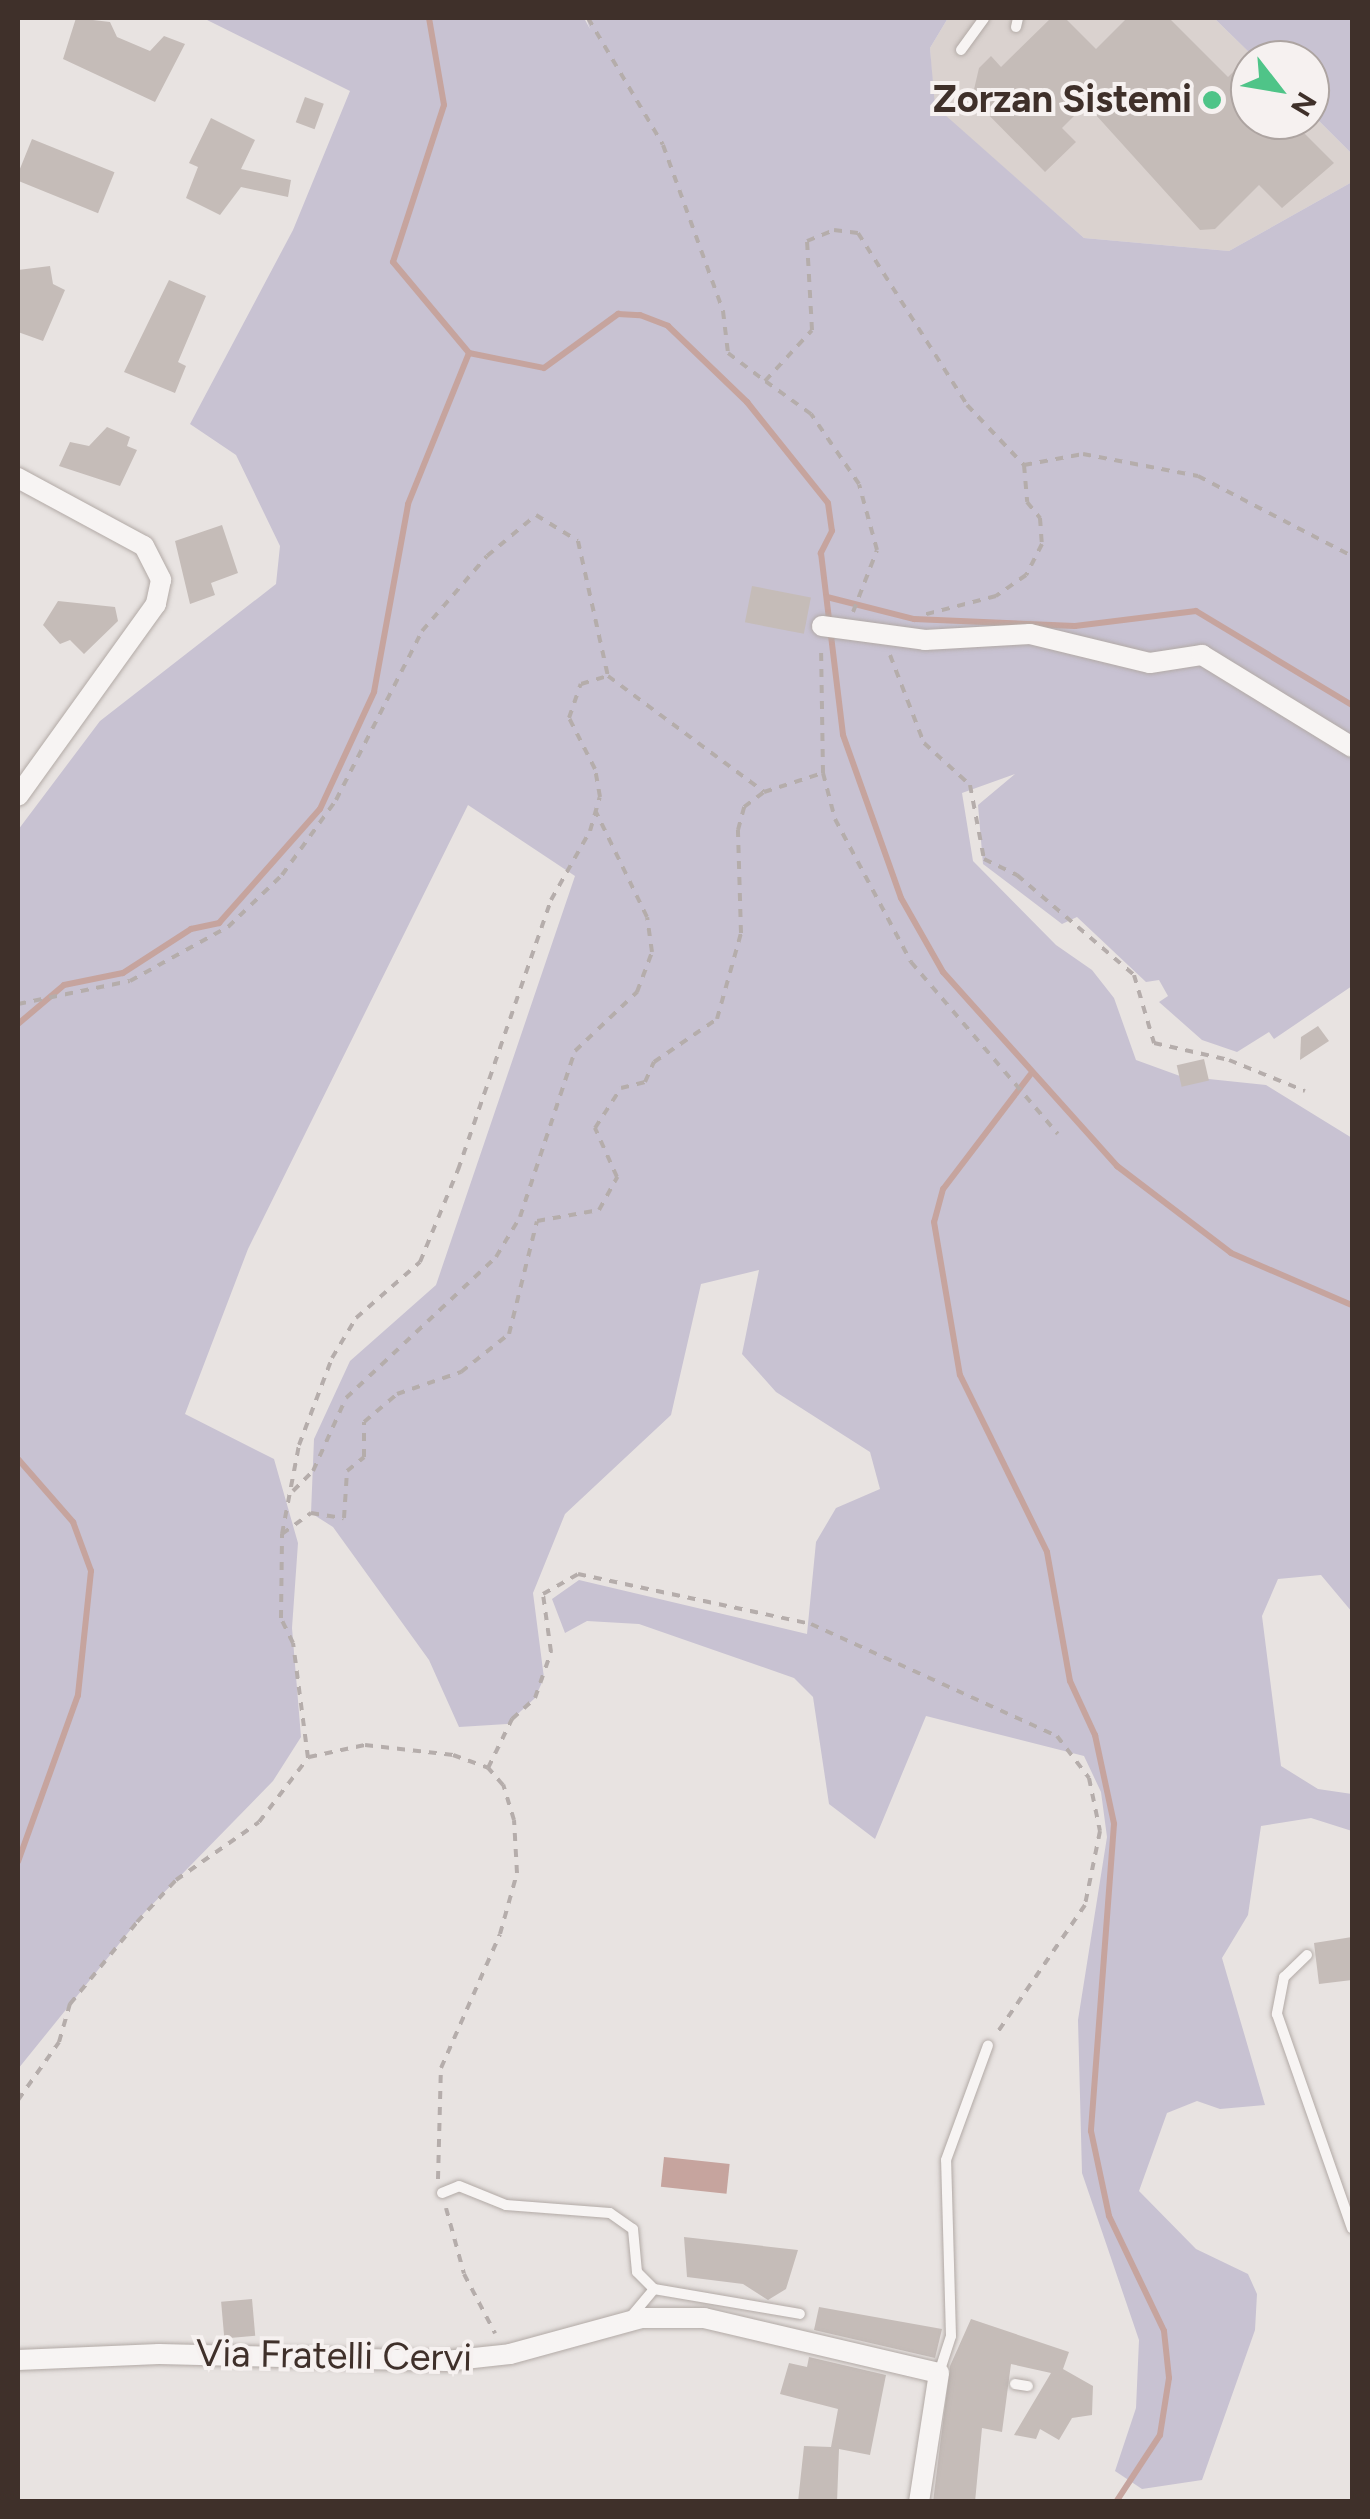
<!DOCTYPE html>
<html>
<head>
<meta charset="utf-8">
<style>
  body { margin:0 }
  #map { position:relative; width:1370px; height:2519px; overflow:hidden; background:#e8e3e1; font-family:Figtree,sans-serif }
  div>[style] { position:absolute }
  [style*='--x'] { left:calc(var(--x)*1px); top:calc(var(--y)*1px); width:calc(var(--w)*1px); rotate:calc(var(--a)*1deg) }
  .built>* { inset:0; background:#dad2cf }
  .green>* { inset:0; background:#c8c2d2 }
  .water>* { inset:0; background:#c6a49e; transform-origin:0 0 }
  .stream>* { height:6px; margin:-3px; padding:0 3px; transform-origin:3px; border-radius:3px; background:#c6a49e }
  .building>* { inset:0; background:#c5bcb8; transform-origin:0 0 }
  .path>* { height:4px; margin-top:-2px; transform-origin:0; background:repeating-linear-gradient(90deg,#b5adab 0 8px,transparent 0 16px) }
  .roads { filter:drop-shadow(0 0 2px #b2aaa6) drop-shadow(0 0 2px #b2aaa6) }
  .lane>* { height:10px; margin:-5px; padding:0 5px; transform-origin:5px; border-radius:5px; background:#f7f4f3 }
  .street>* { height:20px; margin:-10px; padding:0 10px; transform-origin:10px; border-radius:10px; background:#f7f4f3 }
  .dots>* { width:28px; height:28px; translate:-50% -50%; box-sizing:border-box; border:5px solid #f6f1f0; border-radius:50% }
  span { translate:-50% -50%; white-space:nowrap; text-align:center; line-height:1.15; -webkit-text-stroke:8px #f6f1f0; paint-order:stroke }
  .poi-label { font-size:38px; color:#3f302a; font-weight:700 }
  .right { translate:-100% -50%; text-align:right }
  .street-label { font-size:38px; color:#3f302a }
  .frame { position:absolute; inset:0; border:20px solid #3f302a; pointer-events:none }
  .north { position:absolute; left:1230px; top:40px; width:100px; height:100px; box-sizing:border-box; background:#f6f1f0; border:2px solid #ada4a1; border-radius:50%; rotate:121deg; font-size:28px; font-weight:700; line-height:40px; text-align:center; color:#3f302a }
  .north::after { content:''; display:block; margin:auto; width:35px; height:45px; background:#4fc488; clip-path:polygon(50% 0,100% 100%,50% 72%,0 100%) }
</style>
</head>
<body>
<div id="map">
  <div class="built">
    <div style="clip-path:polygon(948px 18px,1214px 18px,1257px 60px,1250px 60px,1250px 120px,1310px 120px,1310px 112px,1352px 154px,1352px 182px,1229px 251px,1084px 238px,934px 106px,930px 48px)"></div>
  </div>
  <div class="green">
    <div style="clip-path:polygon(203px 18px,584px 18px,590px 29px,586px 18px,948px 18px,930px 48px,935px 106px,1084px 238px,1229px 251px,1352px 182px,1352px 986px,1274px 1039px,1269px 1032px,1237px 1052px,1202px 1040px,1159px 1002px,1168px 996px,1159px 980px,1146px 982px,1077px 917px,1062px 924px,983px 864px,978px 805px,1015px 774px,962px 793px,973px 861px,1056px 945px,1092px 970px,1114px 998px,1136px 1060px,1180px 1076px,1266px 1085px,1352px 1138px,1352px 1612px,1321px 1575px,1278px 1579px,1262px 1616px,1281px 1766px,1318px 1789px,1352px 1794px,1352px 1831px,1311px 1818px,1261px 1826px,1248px 1915px,1222px 1958px,1265px 2105px,1220px 2109px,1197px 2101px,1167px 2113px,1139px 2191px,1196px 2249px,1248px 2274px,1257px 2294px,1255px 2330px,1202px 2480px,1142px 2489px,1115px 2471px,1136px 2408px,1139px 2340px,1082px 2173px,1078px 2020px,1107px 1837px,1101px 1792px,1084px 1756px,926px 1716px,875px 1839px,829px 1804px,813px 1697px,794px 1678px,639px 1624px,587px 1621px,565px 1633px,552px 1599px,579px 1580px,807px 1634px,816px 1542px,836px 1508px,880px 1489px,870px 1452px,776px 1392px,742px 1354px,759px 1270px,701px 1284px,671px 1415px,565px 1514px,533px 1593px,544px 1678px,535px 1698px,507px 1724px,459px 1727px,429px 1660px,333px 1527px,311px 1513px,314px 1439px,350px 1361px,436px 1285px,575px 876px,468px 805px,248px 1249px,185px 1414px,274px 1459px,298px 1543px,292px 1628px,301px 1737px,273px 1781px,144px 1913px,18px 2069px,18px 830px,100px 721px,276px 584px,280px 546px,236px 455px,190px 424px,293px 230px,350px 91px)"></div>
    <div style="clip-path:polygon(1214px 18px,1352px 18px,1352px 154px,1310px 112px,1310px 60px,1257px 60px)"></div>
  </div>
  <div class="water">
    <div style="left:664px;top:2157px;width:66px;height:30px;rotate:6deg"></div>
  </div>
  <div class="stream">
    <div style="--x:429;--y:18;--w:88;--a:80.2"></div>
    <div style="--x:444;--y:105;--w:165;--a:108"></div>
    <div style="--x:393;--y:262;--w:119;--a:50.1"></div>
    <div style="--x:469;--y:353;--w:76;--a:11.3"></div>
    <div style="--x:544;--y:368;--w:92;--a:-36.1"></div>
    <div style="--x:618;--y:314;--w:22;--a:3"></div>
    <div style="--x:640;--y:315;--w:30;--a:21"></div>
    <div style="--x:668;--y:326;--w:110;--a:43.9"></div>
    <div style="--x:747;--y:402;--w:129;--a:51.3"></div>
    <div style="--x:828;--y:503;--w:28;--a:82"></div>
    <div style="--x:832;--y:531;--w:25;--a:117"></div>
    <div style="--x:821;--y:553;--w:183;--a:83.1"></div>
    <div style="--x:843;--y:735;--w:173;--a:70.4"></div>
    <div style="--x:901;--y:898;--w:85;--a:60.4"></div>
    <div style="--x:943;--y:972;--w:261;--a:48.1"></div>
    <div style="--x:1117;--y:1166;--w:143;--a:37.3"></div>
    <div style="--x:1231;--y:1253;--w:132;--a:23.3"></div>
    <div style="--x:827;--y:597;--w:90;--a:14.2"></div>
    <div style="--x:914;--y:619;--w:161;--a:2.5"></div>
    <div style="--x:1075;--y:626;--w:122;--a:-7.1"></div>
    <div style="--x:1196;--y:611;--w:182;--a:31.1"></div>
    <div style="--x:18;--y:1024;--w:60;--a:-40.3"></div>
    <div style="--x:64;--y:985;--w:60;--a:-11.5"></div>
    <div style="--x:123;--y:973;--w:81;--a:-32.9"></div>
    <div style="--x:191;--y:929;--w:29;--a:-12"></div>
    <div style="--x:219;--y:923;--w:152;--a:-48.5"></div>
    <div style="--x:320;--y:809;--w:129;--a:-65.2"></div>
    <div style="--x:374;--y:692;--w:191;--a:-79.7"></div>
    <div style="--x:408;--y:504;--w:163;--a:-68"></div>
    <div style="--x:1030;--y:1075;--w:143;--a:127.3"></div>
    <div style="--x:943;--y:1189;--w:34;--a:105"></div>
    <div style="--x:934;--y:1222;--w:155;--a:80.4"></div>
    <div style="--x:960;--y:1375;--w:197;--a:63.8"></div>
    <div style="--x:1047;--y:1552;--w:131;--a:79.9"></div>
    <div style="--x:1070;--y:1681;--w:60;--a:65.2"></div>
    <div style="--x:1095;--y:1735;--w:91;--a:77.9"></div>
    <div style="--x:1114;--y:1824;--w:308;--a:94.3"></div>
    <div style="--x:1091;--y:2131;--w:87;--a:78"></div>
    <div style="--x:1109;--y:2216;--w:127;--a:64.4"></div>
    <div style="--x:1164;--y:2331;--w:47;--a:83.9"></div>
    <div style="--x:1169;--y:2378;--w:58;--a:99"></div>
    <div style="--x:1160;--y:2435;--w:80;--a:123.3"></div>
    <div style="--x:18;--y:1459;--w:84;--a:48.9"></div>
    <div style="--x:73;--y:1522;--w:52;--a:69.8"></div>
    <div style="--x:91;--y:1571;--w:125;--a:96"></div>
    <div style="--x:78;--y:1695;--w:177;--a:109.8"></div>
  </div>
  <div class="building">
    <div style="clip-path:polygon(76px 18px,110px 22px,117px 37px,150px 51px,164px 36px,185px 44px,155px 102px,63px 59px)"></div>
    <div style="clip-path:polygon(1051px 18px,1065px 18px,1096px 49px,1127px 18px,1169px 18px,1228px 77px,1238px 67px,1250px 79px,1250px 120px,1291px 120px,1334px 163px,1282px 208px,1259px 185px,1215px 229px,1200px 230px,1086px 104px,1062px 128px,1076px 142px,1045px 172px,972px 98px,979px 68px,991px 56px,1001px 67px)"></div>
    <div style="left:305px;top:97px;width:20px;height:27px;rotate:20deg"></div>
    <div style="clip-path:polygon(211px 118px,255px 140px,241px 169px,291px 180px,288px 197px,241px 187px,220px 215px,186px 198px,198px 167px,189px 163px)"></div>
    <div style="left:32px;top:139px;width:89px;height:44px;rotate:22deg"></div>
    <div style="clip-path:polygon(50px 266px,53px 284px,65px 290px,43px 341px,18px 332px,18px 270px)"></div>
    <div style="clip-path:polygon(169px 280px,206px 296px,178px 362px,186px 366px,175px 393px,124px 372px)"></div>
    <div style="clip-path:polygon(107px 427px,130px 437px,127px 446px,137px 450px,120px 486px,59px 466px,70px 442px,89px 446px)"></div>
    <div style="clip-path:polygon(222px 525px,238px 573px,211px 583px,215px 595px,190px 604px,175px 541px)"></div>
    <div style="left:752px;top:586px;width:60px;height:37px;rotate:11deg"></div>
    <div style="clip-path:polygon(58px 601px,115px 607px,118px 621px,84px 654px,70px 640px,60px 644px,43px 625px)"></div>
    <div style="clip-path:polygon(1318px 1026px,1329px 1041px,1300px 1060px,1301px 1037px)"></div>
    <div style="left:1204px;top:1059px;width:22px;height:28px;rotate:77deg"></div>
    <div style="clip-path:polygon(1352px 1937px,1352px 1980px,1319px 1984px,1314px 1943px)"></div>
    <div style="clip-path:polygon(684px 2237px,798px 2250px,786px 2289px,768px 2300px,743px 2284px,687px 2277px)"></div>
    <div style="left:252px;top:2299px;width:37px;height:31px;rotate:85deg"></div>
    <div style="clip-path:polygon(819px 2307px,942px 2329px,935px 2358px,814px 2330px)"></div>
    <div style="clip-path:polygon(971px 2319px,1069px 2352px,1063px 2369px,1093px 2386px,1092px 2415px,1072px 2418px,1059px 2440px,1040px 2429px,1036px 2439px,1014px 2435px,1051px 2373px,1011px 2364px,1002px 2432px,982px 2428px,975px 2502px,933px 2502px,950px 2366px)"></div>
    <div style="clip-path:polygon(809px 2357px,886px 2375px,870px 2455px,839px 2449px,837px 2502px,798px 2502px,804px 2446px,831px 2447px,838px 2409px,780px 2394px,789px 2363px,807px 2367px)"></div>
  </div>
  <div class="path">
    <div style="--x:588;--y:18;--w:147;--a:59.4"></div>
    <div style="--x:663;--y:145;--w:177;--a:70.1"></div>
    <div style="--x:723;--y:311;--w:42;--a:83.2"></div>
    <div style="--x:728;--y:353;--w:46;--a:37.1"></div>
    <div style="--x:1024;--y:465;--w:60;--a:-10.6"></div>
    <div style="--x:1083;--y:454;--w:117;--a:10.8"></div>
    <div style="--x:1198;--y:476;--w:174;--a:27.5"></div>
    <div style="--x:853;--y:612;--w:66;--a:-68.8"></div>
    <div style="--x:877;--y:550;--w:68;--a:-105.3"></div>
    <div style="--x:859;--y:484;--w:85;--a:-124.4"></div>
    <div style="--x:811;--y:414;--w:57;--a:-144.3"></div>
    <div style="--x:765;--y:381;--w:69;--a:-47.3"></div>
    <div style="--x:812;--y:330;--w:89;--a:-93.2"></div>
    <div style="--x:807;--y:241;--w:29;--a:-22"></div>
    <div style="--x:834;--y:230;--w:24;--a:7"></div>
    <div style="--x:858;--y:233;--w:204;--a:57.6"></div>
    <div style="--x:967;--y:405;--w:83;--a:46.5"></div>
    <div style="--x:1024;--y:465;--w:37;--a:85"></div>
    <div style="--x:1027;--y:502;--w:21;--a:51"></div>
    <div style="--x:1040;--y:518;--w:26;--a:86"></div>
    <div style="--x:1042;--y:544;--w:35;--a:117"></div>
    <div style="--x:1026;--y:575;--w:37;--a:145"></div>
    <div style="--x:996;--y:596;--w:80;--a:165.4"></div>
    <div style="--x:890;--y:655;--w:94;--a:68.9"></div>
    <div style="--x:924;--y:743;--w:62;--a:42.4"></div>
    <div style="--x:970;--y:785;--w:75;--a:79.3"></div>
    <div style="--x:984;--y:859;--w:37;--a:26"></div>
    <div style="--x:1017;--y:875;--w:154;--a:40.5"></div>
    <div style="--x:1134;--y:975;--w:71;--a:73.6"></div>
    <div style="--x:1154;--y:1043;--w:77;--a:12.8"></div>
    <div style="--x:1229;--y:1060;--w:82;--a:22.2"></div>
    <div style="--x:823;--y:773;--w:48;--a:75.4"></div>
    <div style="--x:835;--y:819;--w:162;--a:62"></div>
    <div style="--x:911;--y:962;--w:226;--a:49.5"></div>
    <div style="--x:18;--y:1004;--w:114;--a:-11.6"></div>
    <div style="--x:130;--y:981;--w:112;--a:-28.9"></div>
    <div style="--x:228;--y:927;--w:75;--a:-43.9"></div>
    <div style="--x:282;--y:875;--w:92;--a:-54.2"></div>
    <div style="--x:336;--y:800;--w:190;--a:-63"></div>
    <div style="--x:422;--y:631;--w:99;--a:-49.1"></div>
    <div style="--x:487;--y:556;--w:64;--a:-39.9"></div>
    <div style="--x:536;--y:515;--w:49;--a:31.8"></div>
    <div style="--x:578;--y:541;--w:138;--a:77.5"></div>
    <div style="--x:608;--y:676;--w:194;--a:36.6"></div>
    <div style="--x:764;--y:792;--w:62;--a:-17.9"></div>
    <div style="--x:823;--y:773;--w:128;--a:-90.9"></div>
    <div style="--x:293;--y:1491;--w:28;--a:-45"></div>
    <div style="--x:313;--y:1471;--w:80;--a:-65.7"></div>
    <div style="--x:346;--y:1398;--w:206;--a:-43.2"></div>
    <div style="--x:496;--y:1257;--w:47;--a:-59"></div>
    <div style="--x:520;--y:1217;--w:175;--a:-71.7"></div>
    <div style="--x:575;--y:1051;--w:86;--a:-43.6"></div>
    <div style="--x:637;--y:992;--w:43;--a:-69.4"></div>
    <div style="--x:652;--y:952;--w:35;--a:-98"></div>
    <div style="--x:647;--y:917;--w:117;--a:-115.9"></div>
    <div style="--x:282;--y:1534;--w:36;--a:-36"></div>
    <div style="--x:311;--y:1513;--w:33;--a:9"></div>
    <div style="--x:344;--y:1518;--w:47;--a:-86.3"></div>
    <div style="--x:347;--y:1471;--w:22;--a:-39"></div>
    <div style="--x:364;--y:1457;--w:35;--a:-90"></div>
    <div style="--x:364;--y:1422;--w:43;--a:-40.3"></div>
    <div style="--x:397;--y:1394;--w:68;--a:-19"></div>
    <div style="--x:461;--y:1372;--w:61;--a:-38.4"></div>
    <div style="--x:509;--y:1334;--w:116;--a:-76.1"></div>
    <div style="--x:537;--y:1221;--w:63;--a:-10.1"></div>
    <div style="--x:599;--y:1210;--w:38;--a:-61"></div>
    <div style="--x:617;--y:1177;--w:54;--a:-114.2"></div>
    <div style="--x:595;--y:1128;--w:48;--a:-57"></div>
    <div style="--x:621;--y:1088;--w:25;--a:-14"></div>
    <div style="--x:645;--y:1082;--w:22;--a:-66"></div>
    <div style="--x:654;--y:1062;--w:76;--a:-34.3"></div>
    <div style="--x:717;--y:1019;--w:89;--a:-74.4"></div>
    <div style="--x:741;--y:933;--w:103;--a:-91.7"></div>
    <div style="--x:738;--y:830;--w:24;--a:-75"></div>
    <div style="--x:744;--y:807;--w:25;--a:-37"></div>
    <div style="--x:309;--y:1757;--w:57;--a:-12.1"></div>
    <div style="--x:365;--y:1745;--w:89;--a:6.5"></div>
    <div style="--x:453;--y:1755;--w:37;--a:20"></div>
    <div style="--x:488;--y:1768;--w:55;--a:-63.9"></div>
    <div style="--x:512;--y:1719;--w:31;--a:-42"></div>
    <div style="--x:535;--y:1698;--w:49;--a:-70.8"></div>
    <div style="--x:551;--y:1652;--w:59;--a:-97.9"></div>
    <div style="--x:543;--y:1594;--w:40;--a:-29.7"></div>
    <div style="--x:578;--y:1574;--w:238;--a:12.1"></div>
    <div style="--x:811;--y:1624;--w:270;--a:24.5"></div>
    <div style="--x:1057;--y:1736;--w:53;--a:52.7"></div>
    <div style="--x:1089;--y:1778;--w:54;--a:78.3"></div>
    <div style="--x:1100;--y:1831;--w:76;--a:101.5"></div>
    <div style="--x:1085;--y:1905;--w:155;--a:124.5"></div>
    <div style="--x:18;--y:2100;--w:71;--a:-54.7"></div>
    <div style="--x:59;--y:2042;--w:40;--a:-74"></div>
    <div style="--x:70;--y:2004;--w:106;--a:-50.7"></div>
    <div style="--x:137;--y:1922;--w:57;--a:-47.1"></div>
    <div style="--x:176;--y:1880;--w:101;--a:-34.9"></div>
    <div style="--x:259;--y:1822;--w:81;--a:-52.6"></div>
    <div style="--x:308;--y:1758;--w:116;--a:-97.4"></div>
    <div style="--x:293;--y:1643;--w:28;--a:-116"></div>
    <div style="--x:281;--y:1618;--w:84;--a:-89.3"></div>
    <div style="--x:282;--y:1534;--w:91;--a:-79.2"></div>
    <div style="--x:299;--y:1445;--w:93;--a:-69.2"></div>
    <div style="--x:332;--y:1358;--w:47;--a:-59"></div>
    <div style="--x:356;--y:1318;--w:85;--a:-41.2"></div>
    <div style="--x:420;--y:1262;--w:100;--a:-67.6"></div>
    <div style="--x:458;--y:1170;--w:286;--a:-71"></div>
    <div style="--x:551;--y:900;--w:79;--a:-60.5"></div>
    <div style="--x:590;--y:831;--w:35;--a:-74"></div>
    <div style="--x:600;--y:797;--w:28;--a:-100"></div>
    <div style="--x:595;--y:769;--w:57;--a:-117"></div>
    <div style="--x:569;--y:718;--w:36;--a:-71"></div>
    <div style="--x:581;--y:684;--w:28;--a:-17"></div>
    <div style="--x:438;--y:2179;--w:111;--a:-88.5"></div>
    <div style="--x:441;--y:2068;--w:146;--a:-66.2"></div>
    <div style="--x:500;--y:1934;--w:63;--a:-74.4"></div>
    <div style="--x:517;--y:1873;--w:53;--a:-93.2"></div>
    <div style="--x:514;--y:1820;--w:37;--a:-107"></div>
    <div style="--x:503;--y:1785;--w:23;--a:-131"></div>
    <div style="--x:446;--y:2208;--w:68;--a:74.7"></div>
    <div style="--x:464;--y:2274;--w:67;--a:62.3"></div>
  </div>
  <div class="roads">
    <div class="lane">
      <div style="--x:1016;--y:27;--w:9;--a:-77"></div>
      <div style="--x:961;--y:50;--w:39;--a:-54"></div>
      <div style="--x:1307;--y:1955;--w:32;--a:136"></div>
      <div style="--x:1284;--y:1977;--w:38;--a:101"></div>
      <div style="--x:1277;--y:2014;--w:227;--a:70.7"></div>
      <div style="--x:442;--y:2193;--w:18;--a:-22"></div>
      <div style="--x:459;--y:2186;--w:51;--a:22"></div>
      <div style="--x:506;--y:2205;--w:104;--a:4.4"></div>
      <div style="--x:610;--y:2213;--w:28;--a:35"></div>
      <div style="--x:633;--y:2229;--w:43;--a:84.7"></div>
      <div style="--x:637;--y:2272;--w:24;--a:45"></div>
      <div style="--x:654;--y:2289;--w:148;--a:9.7"></div>
      <div style="--x:629;--y:2319;--w:39;--a:-50"></div>
      <div style="--x:939;--y:2373;--w:39;--a:-72"></div>
      <div style="--x:951;--y:2336;--w:176;--a:-91.6"></div>
      <div style="--x:946;--y:2160;--w:122;--a:-69.9"></div>
      <div style="--x:1015;--y:2384;--w:13;--a:9"></div>
    </div>
    <div class="street">
      <div style="--x:18;--y:478;--w:143;--a:28.4"></div>
      <div style="--x:144;--y:546;--w:38;--a:63"></div>
      <div style="--x:161;--y:580;--w:25;--a:102"></div>
      <div style="--x:156;--y:604;--w:236;--a:125.7"></div>
      <div style="--x:822;--y:626;--w:104;--a:7.7"></div>
      <div style="--x:925;--y:640;--w:105;--a:-3.3"></div>
      <div style="--x:1030;--y:634;--w:123;--a:13.6"></div>
      <div style="--x:1150;--y:663;--w:53;--a:-8.7"></div>
      <div style="--x:1202;--y:655;--w:176;--a:31.5"></div>
      <div style="--x:18;--y:2360;--w:141;--a:-2.4"></div>
      <div style="--x:159;--y:2354;--w:287;--a:1.4"></div>
      <div style="--x:446;--y:2361;--w:64;--a:-6.2"></div>
      <div style="--x:510;--y:2354;--w:137;--a:-15.3"></div>
      <div style="--x:642;--y:2318;--w:62;--a:0"></div>
      <div style="--x:704;--y:2318;--w:241;--a:13.2"></div>
      <div style="--x:939;--y:2373;--w:131;--a:98.8"></div>
    </div>
  </div>
  <div class="dots">
    <div style="left:1212px;top:100px;background:#4fc488"></div>
  </div>
  <div class="poi-label">
    <span class="right" style="left:1192px;top:100px">Zorzan Sistemi</span>
  </div>
  <div class="street-label">
    <span style="left:334px;top:2356px;rotate:1deg">Via Fratelli Cervi</span>
  </div>
  <div class="frame"></div>
  <div class="north">N</div>
</div>
</body>
</html>
